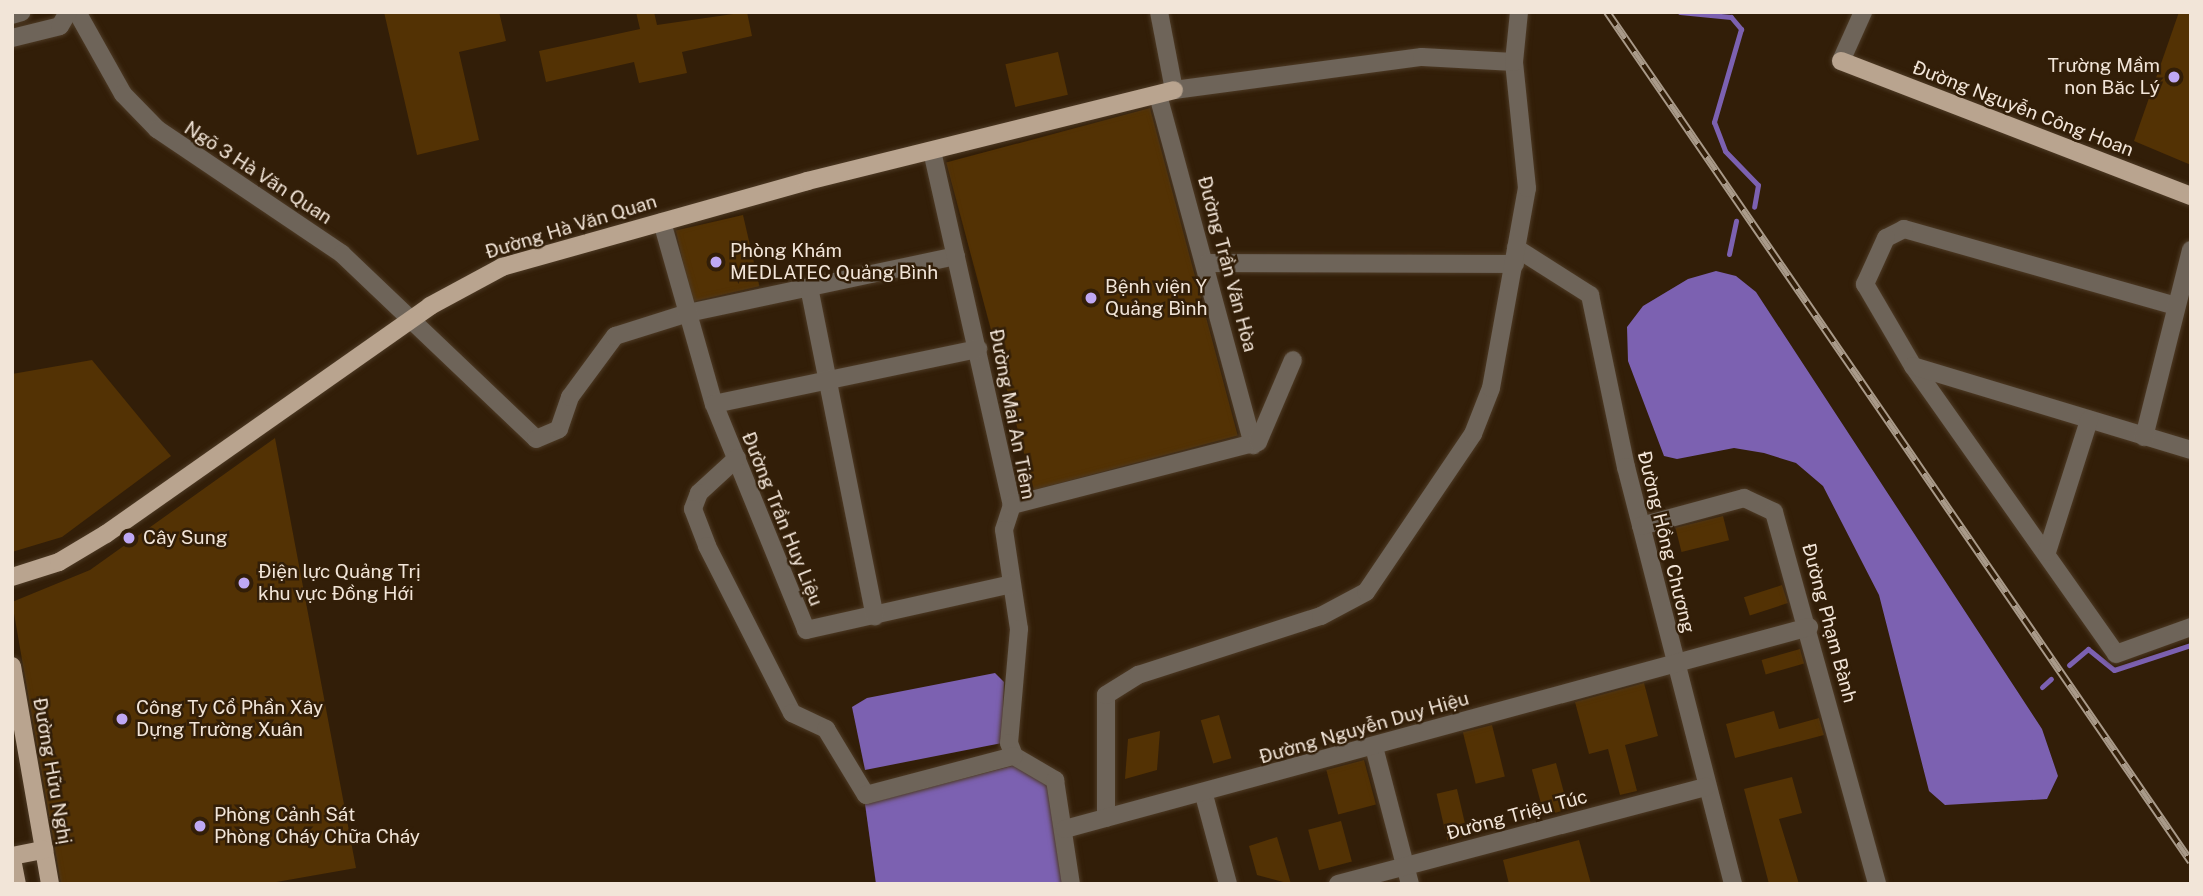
<!DOCTYPE html>
<html>
<head>
<meta charset="utf-8">
<style>
  body { margin:0 }
  #map { position:relative; width:2203px; height:896px; overflow:hidden; background:#321e08; font-family:"Public Sans",sans-serif }
  div>[style] { position:absolute }
  [style*='--x'] { left:calc(var(--x)*1px); top:calc(var(--y)*1px); width:calc(var(--w)*1px); rotate:calc(var(--a)*1deg) }
  .water>* { inset:0; background:#7c61b1 }
  .stream>* { height:5px; margin:-2.5px; padding:0 2.5px; transform-origin:2.5px; border-radius:2.5px; background:#7c61b1 }
  .building>* { inset:0; background:#533204; transform-origin:0 0 }
  .roads { filter:drop-shadow(0 0 2px #4d3a25) drop-shadow(0 0 2px #4d3a25) }
  .minor>* { height:18px; margin:-9px; padding:0 9px; transform-origin:9px; border-radius:9px; background:#6e6459 }
  .major>* { height:18px; margin:-9px; padding:0 9px; transform-origin:9px; border-radius:9px; background:#b9a48f }
  .rail>* { height:8px; margin-top:-4px; transform-origin:0; background:repeating-linear-gradient(90deg,#321e08 0 16px,#a99a89 0 32px); box-sizing:border-box; border-block:2px solid #a99a89 }
  .dots>* { width:19px; height:19px; translate:-50% -50%; box-sizing:border-box; border:4px solid #321e08; border-radius:50% }
  span { translate:-50% -50%; white-space:nowrap; text-align:center; line-height:1.15; -webkit-text-stroke:5px #321e08; paint-order:stroke }
  .poi-label { font-size:19px; color:#f2e5d8 }
  .right { translate:-100% -50%; text-align:right }
  .left { translate:0 -50%; text-align:left }
  .street-label { font-size:19px; color:#f2e5d8 }
  .frame { position:absolute; inset:0; border:14px solid #f2e5d8; pointer-events:none }
</style>
</head>
<body>
<div id="map">
  <div class="water">
    <div style="clip-path:polygon(1716px 271px,1736px 276px,1756px 292px,2042px 729px,2058px 776px,2047px 799px,1945px 805px,1929px 791px,1879px 595px,1823px 486px,1796px 463px,1764px 453px,1734px 448px,1677px 459px,1664px 456px,1628px 361px,1627px 327px,1643px 306px,1688px 279px)"></div>
    <div style="clip-path:polygon(995px 673px,1004px 682px,1002px 743px,865px 770px,852px 707px,867px 698px)"></div>
    <div style="clip-path:polygon(1019px 764px,1051px 778px,1064px 884px,876px 884px,865px 804px)"></div>
  </div>
  <div class="stream">
    <div style="--x:1680;--y:12;--w:51;--a:5.6"></div>
    <div style="--x:1731;--y:17;--w:16;--a:50"></div>
    <div style="--x:1741;--y:29;--w:97;--a:106.2"></div>
    <div style="--x:1714;--y:122;--w:31;--a:69"></div>
    <div style="--x:1725;--y:151;--w:47;--a:45.9"></div>
    <div style="--x:1758;--y:185;--w:22;--a:100"></div>
    <div style="--x:1729;--y:254;--w:34;--a:-78"></div>
    <div style="--x:2069;--y:665;--w:25;--a:-40"></div>
    <div style="--x:2088;--y:649;--w:33;--a:39"></div>
    <div style="--x:2114;--y:670;--w:81;--a:-18"></div>
    <div style="--x:2042;--y:687;--w:12;--a:-42"></div>
  </div>
  <div class="building">
    <div style="clip-path:polygon(384px 12px,499px 12px,506px 41px,459px 52px,479px 140px,417px 155px)"></div>
    <div style="clip-path:polygon(636px 12px,654px 12px,657px 25px,747px 12px,752px 36px,682px 52px,687px 73px,639px 83px,634px 62px,546px 82px,539px 51px,640px 29px)"></div>
    <div style="clip-path:polygon(2179px 12px,2191px 12px,2191px 165px,2134px 141px)"></div>
    <div style="left:1058px;top:52px;width:44px;height:54px;rotate:77deg"></div>
    <div style="left:1150px;top:108px;width:339px;height:211px;rotate:75deg"></div>
    <div style="left:743px;top:215px;width:73px;height:69px;rotate:77deg"></div>
    <div style="clip-path:polygon(92px 360px,171px 456px,62px 537px,12px 552px,12px 374px)"></div>
    <div style="clip-path:polygon(275px 438px,356px 868px,265px 884px,61px 884px,12px 602px,90px 570px)"></div>
    <div style="left:1723px;top:516px;width:25px;height:49px;rotate:76deg"></div>
    <div style="left:1782px;top:585px;width:19px;height:40px;rotate:72deg"></div>
    <div style="left:1800px;top:649px;width:15px;height:40px;rotate:74deg"></div>
    <div style="clip-path:polygon(1644px 683px,1658px 736px,1625px 745px,1637px 791px,1620px 795px,1608px 749px,1589px 754px,1575px 702px)"></div>
    <div style="clip-path:polygon(1774px 711px,1779px 729px,1819px 718px,1824px 735px,1735px 758px,1726px 724px)"></div>
    <div style="left:1219px;top:715px;width:45px;height:19px;rotate:74deg"></div>
    <div style="left:1492px;top:725px;width:53px;height:30px;rotate:76deg"></div>
    <div style="clip-path:polygon(1160px 731px,1157px 770px,1125px 779px,1128px 739px)"></div>
    <div style="left:1364px;top:760px;width:46px;height:39px;rotate:75deg"></div>
    <div style="left:1556px;top:763px;width:48px;height:25px;rotate:75deg"></div>
    <div style="clip-path:polygon(1792px 777px,1802px 813px,1779px 819px,1799px 884px,1769px 884px,1744px 789px)"></div>
    <div style="left:1457px;top:789px;width:48px;height:21px;rotate:77deg"></div>
    <div style="left:1341px;top:821px;width:42px;height:34px;rotate:75deg"></div>
    <div style="clip-path:polygon(1277px 837px,1291px 884px,1257px 875px,1249px 846px)"></div>
    <div style="clip-path:polygon(1579px 840px,1591px 884px,1509px 884px,1503px 860px)"></div>
  </div>
  <div class="roads">
    <div class="minor">
      <div style="--x:77;--y:12;--w:94;--a:60.7"></div>
      <div style="--x:123;--y:94;--w:49;--a:45.8"></div>
      <div style="--x:157;--y:129;--w:223;--a:34"></div>
      <div style="--x:342;--y:254;--w:268;--a:43.6"></div>
      <div style="--x:536;--y:439;--w:25;--a:-23"></div>
      <div style="--x:559;--y:429;--w:34;--a:-71"></div>
      <div style="--x:570;--y:397;--w:76;--a:-53.6"></div>
      <div style="--x:615;--y:336;--w:77;--a:-17.5"></div>
      <div style="--x:688;--y:313;--w:274;--a:-12"></div>
      <div style="--x:1159;--y:12;--w:79;--a:79.1"></div>
      <div style="--x:1174;--y:90;--w:250;--a:-7.6"></div>
      <div style="--x:1422;--y:57;--w:92;--a:3.1"></div>
      <div style="--x:12;--y:15;--w:10;--a:-17"></div>
      <div style="--x:12;--y:38;--w:49;--a:-14"></div>
      <div style="--x:60;--y:26;--w:16;--a:-60"></div>
      <div style="--x:1841;--y:61;--w:54;--a:-65.8"></div>
      <div style="--x:1158;--y:95;--w:363;--a:74.8"></div>
      <div style="--x:932;--y:151;--w:363;--a:77.3"></div>
      <div style="--x:1012;--y:505;--w:26;--a:108"></div>
      <div style="--x:1004;--y:530;--w:100;--a:81.4"></div>
      <div style="--x:1019;--y:629;--w:114;--a:95"></div>
      <div style="--x:1009;--y:743;--w:14;--a:69"></div>
      <div style="--x:1014;--y:756;--w:48;--a:30.3"></div>
      <div style="--x:1055;--y:780;--w:105;--a:81.3"></div>
      <div style="--x:662;--y:222;--w:189;--a:74.1"></div>
      <div style="--x:714;--y:404;--w:244;--a:67.8"></div>
      <div style="--x:806;--y:630;--w:210;--a:-12.6"></div>
      <div style="--x:1516;--y:248;--w:88;--a:32.4"></div>
      <div style="--x:1590;--y:295;--w:176;--a:78.2"></div>
      <div style="--x:1626;--y:467;--w:431;--a:75.6"></div>
      <div style="--x:1207;--y:263;--w:308;--a:0.2"></div>
      <div style="--x:809;--y:287;--w:336;--a:78.7"></div>
      <div style="--x:2176;--y:306;--w:283;--a:-164.2"></div>
      <div style="--x:1904;--y:229;--w:20;--a:153"></div>
      <div style="--x:1886;--y:238;--w:51;--a:114.5"></div>
      <div style="--x:1865;--y:284;--w:95;--a:59.7"></div>
      <div style="--x:1913;--y:366;--w:352;--a:54.8"></div>
      <div style="--x:2116;--y:654;--w:80;--a:-19.8"></div>
      <div style="--x:1913;--y:366;--w:290;--a:16.8"></div>
      <div style="--x:714;--y:404;--w:270;--a:-11.8"></div>
      <div style="--x:2144;--y:437;--w:193;--a:-75.9"></div>
      <div style="--x:737;--y:458;--w:52;--a:137.4"></div>
      <div style="--x:699;--y:493;--w:17;--a:111"></div>
      <div style="--x:693;--y:509;--w:40;--a:69"></div>
      <div style="--x:707;--y:546;--w:187;--a:63"></div>
      <div style="--x:792;--y:713;--w:38;--a:25"></div>
      <div style="--x:826;--y:729;--w:77;--a:58.8"></div>
      <div style="--x:866;--y:795;--w:153;--a:-14.8"></div>
      <div style="--x:1012;--y:505;--w:254;--a:-14.4"></div>
      <div style="--x:1258;--y:442;--w:89;--a:-66.9"></div>
      <div style="--x:1641;--y:526;--w:107;--a:-15.2"></div>
      <div style="--x:1744;--y:498;--w:33;--a:25"></div>
      <div style="--x:1774;--y:512;--w:386;--a:74.5"></div>
      <div style="--x:2047;--y:552;--w:139;--a:-72.3"></div>
      <div style="--x:1374;--y:747;--w:142;--a:75.3"></div>
      <div style="--x:1204;--y:795;--w:92;--a:74.9"></div>
      <div style="--x:1106;--y:818;--w:123;--a:-90"></div>
      <div style="--x:1106;--y:695;--w:38;--a:-32"></div>
      <div style="--x:1138;--y:675;--w:192;--a:-17.9"></div>
      <div style="--x:1321;--y:616;--w:51;--a:-28.1"></div>
      <div style="--x:1366;--y:592;--w:191;--a:-55.9"></div>
      <div style="--x:1473;--y:434;--w:49;--a:-68.6"></div>
      <div style="--x:1491;--y:388;--w:203;--a:-79.8"></div>
      <div style="--x:1527;--y:188;--w:127;--a:-95.9"></div>
      <div style="--x:1514;--y:62;--w:50;--a:-84.3"></div>
      <div style="--x:1065;--y:829;--w:771;--a:-15.19"></div>
      <div style="--x:1338;--y:884;--w:381;--a:-14.8"></div>
    </div>
    <div class="major">
      <div style="--x:1841;--y:61;--w:375;--a:21.1"></div>
      <div style="--x:12;--y:577;--w:49;--a:-17.7"></div>
      <div style="--x:59;--y:562;--w:55;--a:-30.8"></div>
      <div style="--x:106;--y:534;--w:396;--a:-35.1"></div>
      <div style="--x:430;--y:306;--w:82;--a:-28.4"></div>
      <div style="--x:502;--y:267;--w:317;--a:-15.7"></div>
      <div style="--x:807;--y:181;--w:378;--a:-13.9"></div>
      <div style="--x:12;--y:666;--w:221;--a:80.1"></div>
      <div style="--x:12;--y:856;--w:33;--a:-11"></div>
      <div style="--x:12;--y:859;--w:25;--a:79"></div>
    </div>
  </div>
  <div class="rail">
    <div style="--x:1607;--y:12;--w:1031;--a:55.51"></div>
  </div>
  <div class="dots">
    <div style="left:2174px;top:77px;background:#bfa8f4"></div>
    <div style="left:716px;top:262px;background:#bfa8f4"></div>
    <div style="left:1091px;top:298px;background:#bfa8f4"></div>
    <div style="left:129px;top:538px;background:#bfa8f4"></div>
    <div style="left:244px;top:583px;background:#bfa8f4"></div>
    <div style="left:122px;top:719px;background:#bfa8f4"></div>
    <div style="left:200px;top:826px;background:#bfa8f4"></div>
  </div>
  <div class="poi-label">
    <span class="right" style="left:2160px;top:77px">Trường Mầm<br>non Băc Lý</span>
    <span class="left" style="left:730px;top:262px">Phòng Khám<br>MEDLATEC Quảng Bình</span>
    <span class="left" style="left:1105px;top:298px">Bệnh viện Y<br>Quảng Bình</span>
    <span class="left" style="left:143px;top:538px">Cây Sung</span>
    <span class="left" style="left:258px;top:583px">Điện lực Quảng Trị<br>khu vực Đồng Hới</span>
    <span class="left" style="left:136px;top:719px">Công Ty Cổ Phần Xây<br>Dựng Trường Xuân</span>
    <span class="left" style="left:214px;top:826px">Phòng Cảnh Sát<br>Phòng Cháy Chữa Cháy</span>
  </div>
  <div class="street-label">
    <span style="left:2023px;top:109px;rotate:21deg">Đường Nguyễn Công Hoan</span>
    <span style="left:258px;top:173px;rotate:33deg">Ngõ 3 Hà Văn Quan</span>
    <span style="left:571px;top:227px;rotate:-17deg">Đường Hà Văn Quan</span>
    <span style="left:1227px;top:264px;rotate:75deg">Đường Trần Văn Hòa</span>
    <span style="left:1012px;top:414px;rotate:79deg">Đường Mai An Tiêm</span>
    <span style="left:782px;top:519px;rotate:68deg">Đường Trần Huy Liệu</span>
    <span style="left:1666px;top:542px;rotate:76deg">Đường Hồng Chương</span>
    <span style="left:1829px;top:623px;rotate:75deg">Đường Phạm Bành</span>
    <span style="left:1364px;top:728px;rotate:-16deg">Đường Nguyễn Duy Hiệu</span>
    <span style="left:52px;top:771px;rotate:80deg">Đường Hữu Nghị</span>
    <span style="left:1517px;top:815px;rotate:-15deg">Đường Triệu Túc</span>
  </div>
  <div class="frame"></div>
</div>
</body>
</html>
